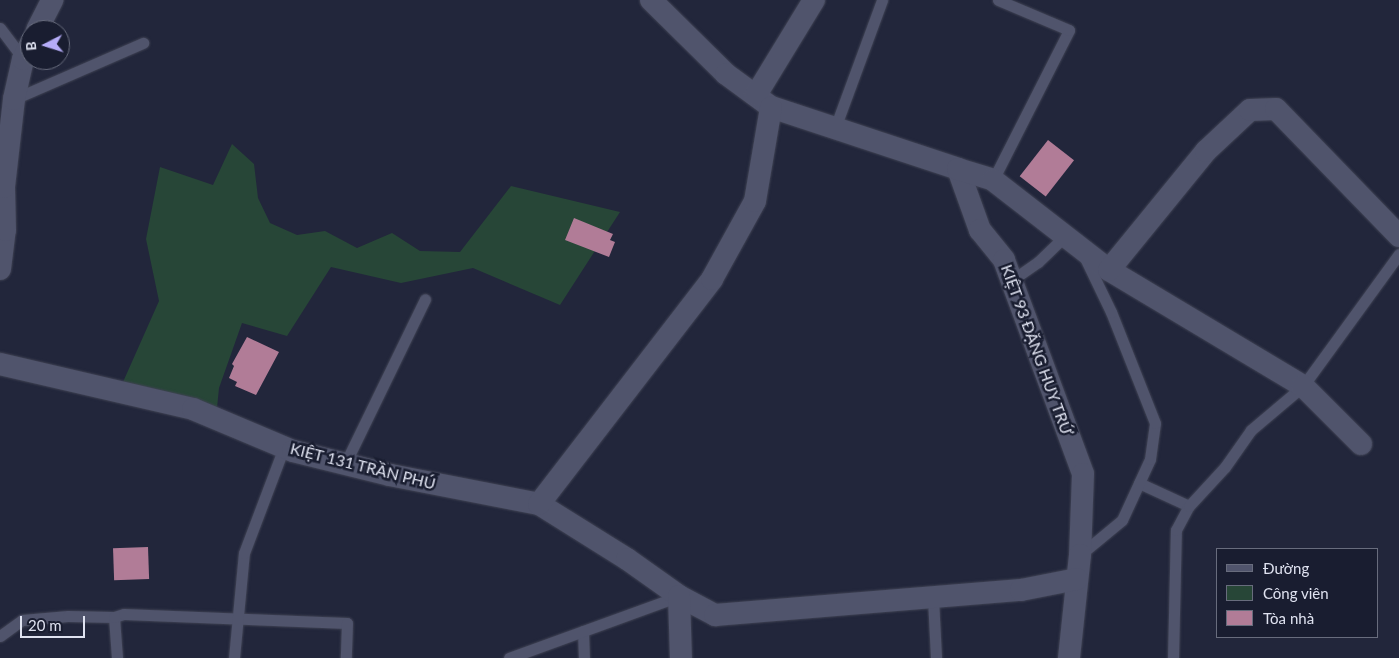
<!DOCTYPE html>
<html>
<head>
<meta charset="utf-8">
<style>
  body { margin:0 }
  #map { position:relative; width:1399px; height:658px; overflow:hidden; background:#22263b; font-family:Lato,sans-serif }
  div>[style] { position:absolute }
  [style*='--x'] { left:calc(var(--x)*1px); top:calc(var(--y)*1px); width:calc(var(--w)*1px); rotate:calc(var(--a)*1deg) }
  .green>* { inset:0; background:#274637 }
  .building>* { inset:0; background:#b17c97; transform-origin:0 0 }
  .roads { filter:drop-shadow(0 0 1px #3f4253) drop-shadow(0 0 1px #3f4253) }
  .service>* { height:11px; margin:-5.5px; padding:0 5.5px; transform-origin:5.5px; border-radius:5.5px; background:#50546c }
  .minor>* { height:22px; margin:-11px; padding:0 11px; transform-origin:11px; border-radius:11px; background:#50546c }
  span { translate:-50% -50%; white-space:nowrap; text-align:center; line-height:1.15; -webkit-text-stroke:5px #191d30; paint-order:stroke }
  .street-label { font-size:16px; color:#dfe2f0 }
  .legend { position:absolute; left:1216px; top:548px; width:162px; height:90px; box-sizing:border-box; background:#191d30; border:1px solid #686c7d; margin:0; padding:6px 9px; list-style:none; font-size:15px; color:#dfe2f0 }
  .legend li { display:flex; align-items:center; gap:10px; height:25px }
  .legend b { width:25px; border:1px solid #686c7d }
  .north { position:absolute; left:20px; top:20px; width:50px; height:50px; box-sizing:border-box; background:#191d30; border:1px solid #686c7d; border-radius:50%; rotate:265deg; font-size:14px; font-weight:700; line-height:20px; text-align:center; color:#dfe2f0 }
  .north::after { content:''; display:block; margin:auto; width:18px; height:22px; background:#b5acf8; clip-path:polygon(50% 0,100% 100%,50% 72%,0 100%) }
  .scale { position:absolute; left:20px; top:616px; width:65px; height:22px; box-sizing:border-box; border:2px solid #dfe2f0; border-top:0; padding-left:6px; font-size:15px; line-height:18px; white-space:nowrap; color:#dfe2f0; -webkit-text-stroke:4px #191d30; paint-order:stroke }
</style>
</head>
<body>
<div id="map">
  <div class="green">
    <div style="clip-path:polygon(232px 144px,254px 164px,258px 198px,270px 223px,297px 235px,325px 231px,357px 248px,392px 233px,420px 251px,460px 252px,511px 186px,620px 212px,560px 305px,473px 268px,401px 283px,331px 267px,287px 336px,242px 323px,219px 388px,217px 408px,123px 382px,159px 301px,146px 239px,160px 167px,213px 185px)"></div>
  </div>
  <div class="building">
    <div style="left:1048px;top:140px;width:33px;height:46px;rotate:38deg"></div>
    <div style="clip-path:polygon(574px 218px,613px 234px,610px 240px,615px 242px,609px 257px,565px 240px)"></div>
    <div style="clip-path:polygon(247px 337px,279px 352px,256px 395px,235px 386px,237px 382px,229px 378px,234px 366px,232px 364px)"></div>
    <div style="left:148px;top:547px;width:32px;height:35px;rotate:88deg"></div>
  </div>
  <div class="roads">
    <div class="service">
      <div style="--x:0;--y:28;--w:39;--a:53"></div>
      <div style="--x:14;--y:99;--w:141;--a:-23.5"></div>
      <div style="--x:835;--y:128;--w:136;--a:-69.8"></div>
      <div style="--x:993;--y:180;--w:168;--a:-63.1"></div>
      <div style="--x:1069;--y:30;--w:77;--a:-157.1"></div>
      <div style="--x:1012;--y:280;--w:32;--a:-35"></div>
      <div style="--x:1038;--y:262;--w:36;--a:-44"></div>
      <div style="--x:345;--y:464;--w:183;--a:-64.1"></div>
      <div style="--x:1139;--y:483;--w:55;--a:24.7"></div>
      <div style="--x:1081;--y:554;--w:53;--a:-39.7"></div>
      <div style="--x:1122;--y:520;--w:67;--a:-65.3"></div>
      <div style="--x:1150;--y:459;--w:36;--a:-82"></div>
      <div style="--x:1155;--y:423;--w:119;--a:-111.6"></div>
      <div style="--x:1111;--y:312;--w:60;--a:-115.7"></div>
      <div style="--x:933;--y:598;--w:60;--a:87.1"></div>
      <div style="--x:583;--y:631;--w:27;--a:88"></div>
      <div style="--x:0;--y:636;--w:27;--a:-36"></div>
      <div style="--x:22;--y:620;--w:46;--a:-5"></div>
      <div style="--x:68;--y:616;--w:46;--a:1.2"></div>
      <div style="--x:117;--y:658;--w:41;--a:-94.2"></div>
      <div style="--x:114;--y:617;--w:10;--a:-17"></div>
      <div style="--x:124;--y:614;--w:223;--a:2.3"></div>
      <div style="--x:347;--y:623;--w:35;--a:92"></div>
      <div style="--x:234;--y:658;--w:105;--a:-84.6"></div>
      <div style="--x:244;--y:553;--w:113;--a:-69.3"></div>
      <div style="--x:509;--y:658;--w:181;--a:-20"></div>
      <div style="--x:1173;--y:658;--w:128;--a:-88.7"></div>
      <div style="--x:1176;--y:530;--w:27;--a:-62"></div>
      <div style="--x:1189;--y:506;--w:53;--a:-47.3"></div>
      <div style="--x:1225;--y:467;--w:45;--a:-54.9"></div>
      <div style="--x:1251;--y:430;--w:68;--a:-40.2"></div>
      <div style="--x:1303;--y:386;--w:163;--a:-54"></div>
    </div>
    <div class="minor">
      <div style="--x:651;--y:0;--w:105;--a:44.6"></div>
      <div style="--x:726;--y:74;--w:56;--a:36.3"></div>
      <div style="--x:771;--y:107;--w:197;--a:18.3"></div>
      <div style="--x:958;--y:169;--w:65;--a:70.2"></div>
      <div style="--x:980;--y:230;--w:38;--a:51"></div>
      <div style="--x:1004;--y:260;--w:228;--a:69.7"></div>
      <div style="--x:1083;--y:474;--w:81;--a:92.1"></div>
      <div style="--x:1080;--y:555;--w:104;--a:96.1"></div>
      <div style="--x:37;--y:30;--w:34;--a:-63"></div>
      <div style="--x:756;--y:95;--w:111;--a:-58.6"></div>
      <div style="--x:958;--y:169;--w:37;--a:17"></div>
      <div style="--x:993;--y:180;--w:147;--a:37.8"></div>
      <div style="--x:1109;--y:270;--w:226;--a:30.9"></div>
      <div style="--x:1303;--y:386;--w:82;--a:45"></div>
      <div style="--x:0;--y:269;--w:39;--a:-83"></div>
      <div style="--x:5;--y:230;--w:43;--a:-91.3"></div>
      <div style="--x:4;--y:187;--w:89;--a:-83.5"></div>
      <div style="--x:14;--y:99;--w:41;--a:-77.3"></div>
      <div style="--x:23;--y:59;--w:16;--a:-63"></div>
      <div style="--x:1109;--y:270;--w:154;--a:-50.8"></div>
      <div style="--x:1206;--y:151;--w:60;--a:-43"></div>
      <div style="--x:1250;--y:110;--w:26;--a:-2"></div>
      <div style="--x:1276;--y:109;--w:177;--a:45.9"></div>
      <div style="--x:0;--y:364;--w:198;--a:13.1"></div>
      <div style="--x:193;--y:409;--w:108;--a:22.8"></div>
      <div style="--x:293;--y:451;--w:100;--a:13.9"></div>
      <div style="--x:390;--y:475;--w:152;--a:11"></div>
      <div style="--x:539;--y:504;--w:104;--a:32"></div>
      <div style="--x:627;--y:559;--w:64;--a:35.4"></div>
      <div style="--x:679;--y:596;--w:41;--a:27.8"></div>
      <div style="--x:715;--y:615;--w:307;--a:-4.7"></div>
      <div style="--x:1021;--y:590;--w:57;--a:-11.1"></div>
      <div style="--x:539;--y:504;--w:284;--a:-52.4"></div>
      <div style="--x:712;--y:279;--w:89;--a:-61.1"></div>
      <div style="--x:755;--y:201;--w:95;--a:-80.3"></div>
      <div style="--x:679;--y:596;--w:62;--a:88.2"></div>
    </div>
  </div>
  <div class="street-label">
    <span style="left:1037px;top:350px;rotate:70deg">KIỆT 93 ĐẶNG HUY TRỨ</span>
    <span style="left:363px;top:466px;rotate:14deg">KIỆT 131 TRẦN PHÚ</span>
  </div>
  <ul class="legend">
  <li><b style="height:6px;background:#50546c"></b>Đường</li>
  <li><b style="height:14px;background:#274637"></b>Công viên</li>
  <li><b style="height:14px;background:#b17c97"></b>Tòa nhà</li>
  </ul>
  <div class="north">B</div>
  <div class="scale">20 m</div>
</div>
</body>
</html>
